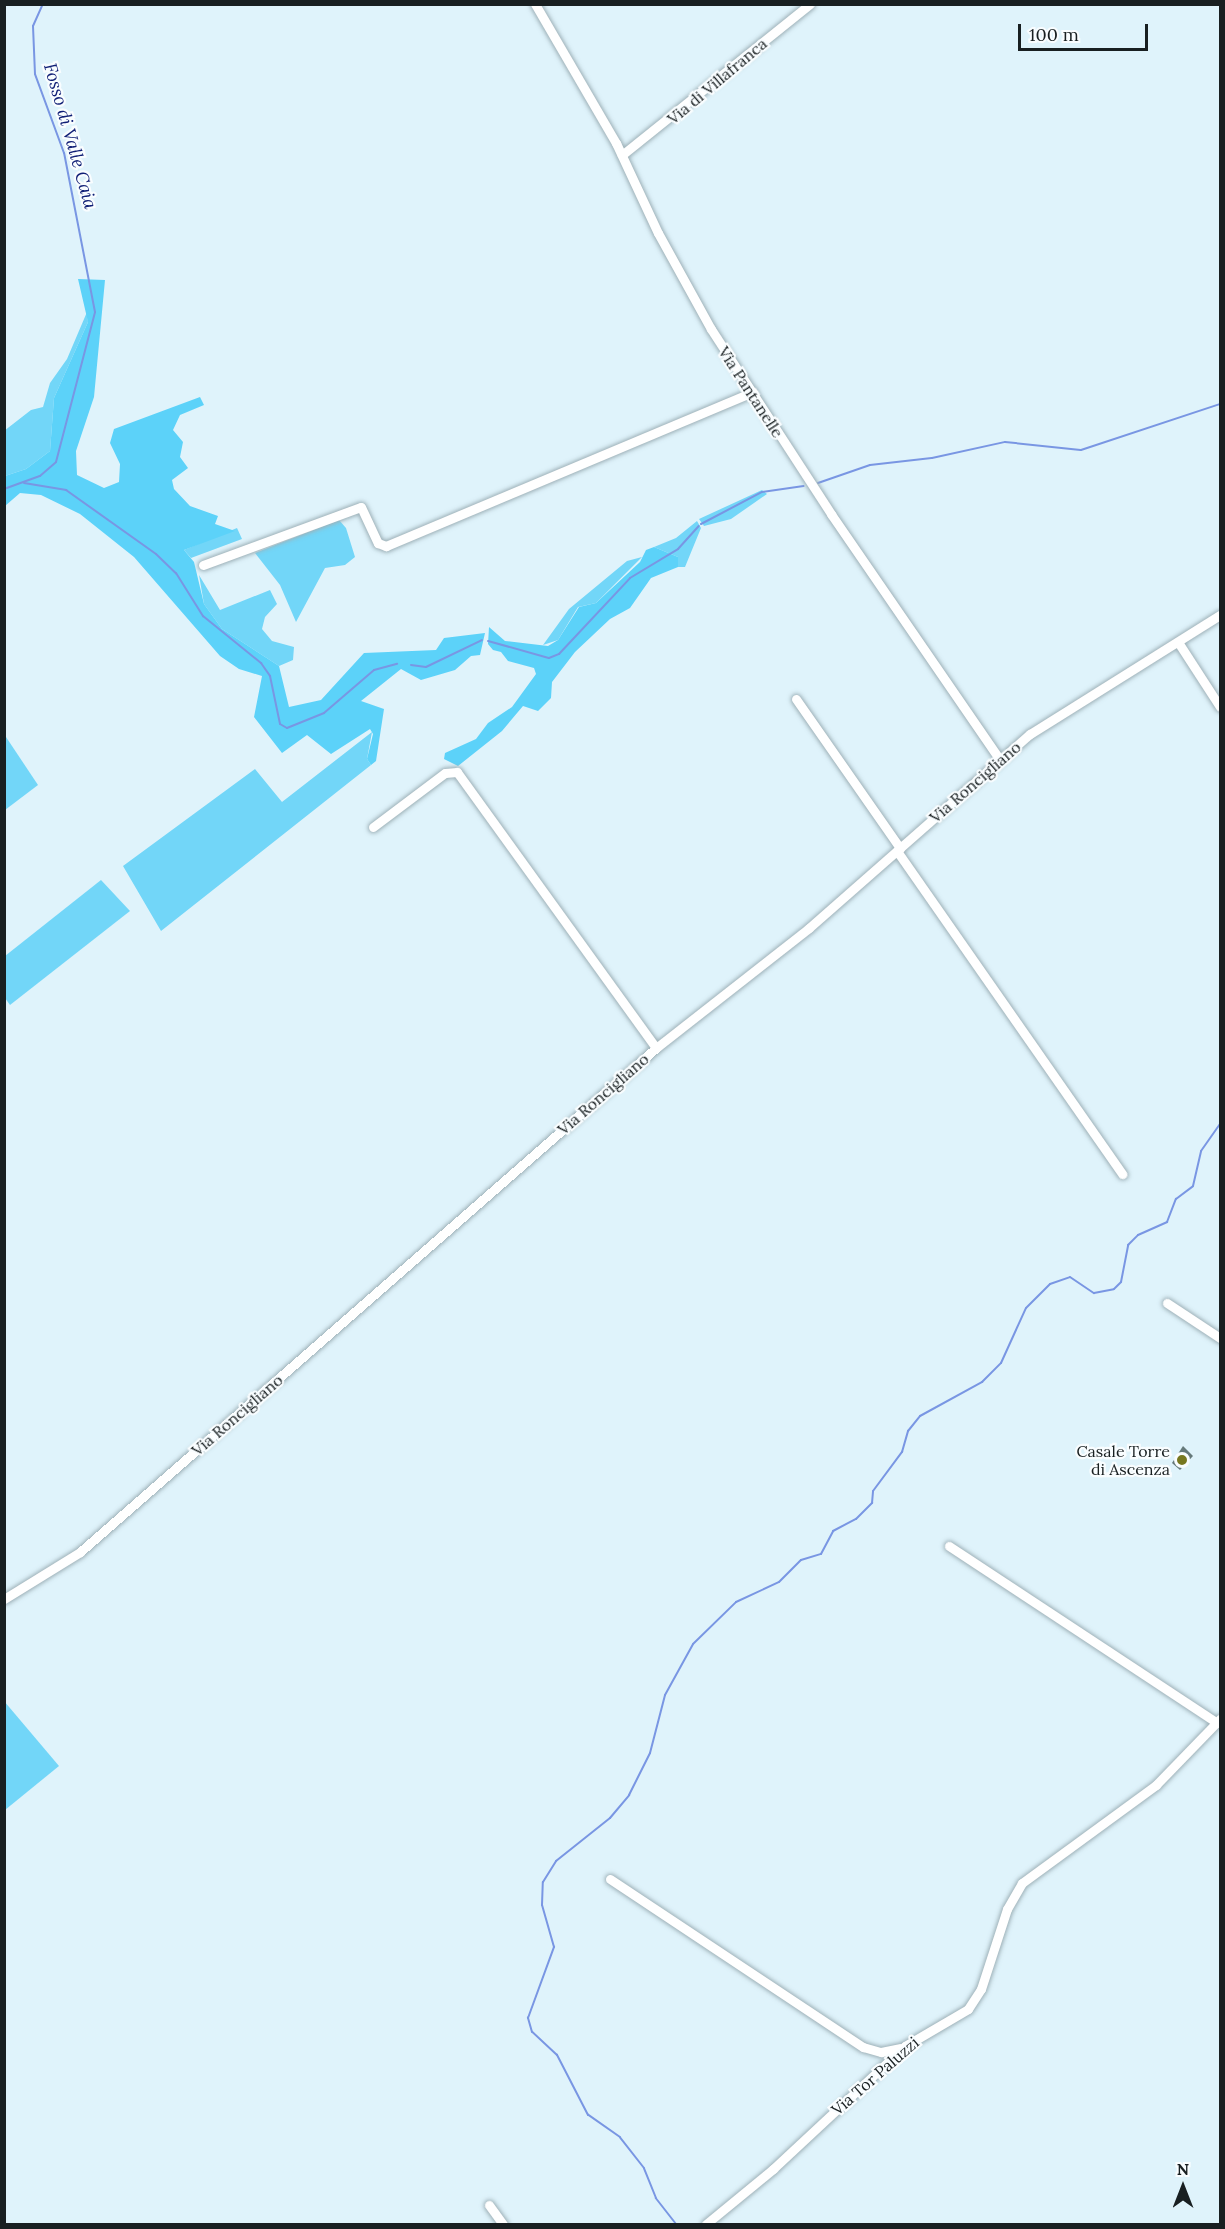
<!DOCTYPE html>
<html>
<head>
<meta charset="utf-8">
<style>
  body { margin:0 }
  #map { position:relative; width:1225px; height:2229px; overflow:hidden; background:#dff3fb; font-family:Lora,serif }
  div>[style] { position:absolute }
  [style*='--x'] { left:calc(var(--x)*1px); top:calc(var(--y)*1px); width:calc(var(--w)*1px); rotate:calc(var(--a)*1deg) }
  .green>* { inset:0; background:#72d6f8 }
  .forest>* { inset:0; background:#5cd2f9 }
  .stream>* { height:2px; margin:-1px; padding:0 1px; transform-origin:1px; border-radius:1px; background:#7996e3 }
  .building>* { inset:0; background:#65797a }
  .roads { filter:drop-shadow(0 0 2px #9eb1b8) drop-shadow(0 0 2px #9eb1b8) }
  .minor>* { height:9px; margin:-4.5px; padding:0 4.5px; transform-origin:4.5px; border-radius:4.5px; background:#fff }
  .dots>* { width:16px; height:16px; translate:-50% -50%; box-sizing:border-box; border:3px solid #f9fdff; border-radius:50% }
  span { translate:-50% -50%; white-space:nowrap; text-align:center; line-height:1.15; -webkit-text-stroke:4.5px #f9fdff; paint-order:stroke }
  .street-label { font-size:16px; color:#181f21 }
  .poi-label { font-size:16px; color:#181f21 }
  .right { translate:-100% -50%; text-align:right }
  .water-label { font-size:18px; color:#101f76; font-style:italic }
  .frame { position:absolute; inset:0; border:6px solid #181f21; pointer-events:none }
  .north { position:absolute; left:1153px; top:2157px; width:60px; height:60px; -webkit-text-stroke:4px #f9fdff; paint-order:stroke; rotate:0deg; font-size:16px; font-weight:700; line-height:24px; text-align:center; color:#181f21 }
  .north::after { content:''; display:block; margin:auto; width:21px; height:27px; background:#181f21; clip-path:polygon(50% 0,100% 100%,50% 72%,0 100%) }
  .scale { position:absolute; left:1018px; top:24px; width:130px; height:27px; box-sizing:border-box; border:3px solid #181f21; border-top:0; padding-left:8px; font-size:18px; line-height:21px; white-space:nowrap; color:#181f21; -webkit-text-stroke:4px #f9fdff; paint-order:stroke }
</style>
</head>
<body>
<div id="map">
  <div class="green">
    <div style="clip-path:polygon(87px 312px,88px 322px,54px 398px,50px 451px,26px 469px,5px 476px,4px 431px,31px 410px,43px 407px,50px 383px,67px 359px)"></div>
    <div style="clip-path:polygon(762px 490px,767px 494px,731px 519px,704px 526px,699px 519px)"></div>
    <div style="clip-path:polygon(339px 520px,346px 528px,355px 557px,345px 565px,325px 568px,296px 622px,280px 585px,255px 553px)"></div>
    <div style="clip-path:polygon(697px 521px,701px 528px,685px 567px,678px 567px,678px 557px,654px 547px,676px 538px)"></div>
    <div style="clip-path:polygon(237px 528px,242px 539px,191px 558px,184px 550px)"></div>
    <div style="clip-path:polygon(642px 557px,596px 603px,578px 607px,558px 640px,543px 645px,569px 609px,627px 561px)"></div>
    <div style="clip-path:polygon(199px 575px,220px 610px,270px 590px,277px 604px,265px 617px,262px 629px,272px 641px,294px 647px,293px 660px,279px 666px,222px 629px,204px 604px)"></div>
    <div style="clip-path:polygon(372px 732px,367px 759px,371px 765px,161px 931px,123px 866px,255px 769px,282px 802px)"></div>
    <div style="clip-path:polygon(4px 734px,38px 785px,5px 810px,4px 810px)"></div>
    <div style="clip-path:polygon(101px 880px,130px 911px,10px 1005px,5px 998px,5px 956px)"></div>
    <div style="clip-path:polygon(4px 1701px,59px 1766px,5px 1810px,4px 1810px)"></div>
  </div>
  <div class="forest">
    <div style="clip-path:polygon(78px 279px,105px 280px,94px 397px,76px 451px,77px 475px,104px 488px,119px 482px,120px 464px,110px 443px,114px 429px,200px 397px,204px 405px,180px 415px,173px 430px,183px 442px,180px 457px,188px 468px,172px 480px,174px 489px,190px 506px,218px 516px,215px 524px,235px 531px,184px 550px,194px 562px,204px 604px,222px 629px,279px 666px,289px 707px,321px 700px,364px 653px,436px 650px,444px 638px,485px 633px,480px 655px,471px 656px,455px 670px,421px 680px,401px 669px,361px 701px,384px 709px,376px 761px,371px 765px,367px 759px,373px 734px,370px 729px,331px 754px,307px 735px,282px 753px,254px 717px,262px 676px,239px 669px,220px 656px,134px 557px,80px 514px,41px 495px,20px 493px,5px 506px,5px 476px,26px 469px,50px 451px,54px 398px,88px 322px)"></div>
    <div style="clip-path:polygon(654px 547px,678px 557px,678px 567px,651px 578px,630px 608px,610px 619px,575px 652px,552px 682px,551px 698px,538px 711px,523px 706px,502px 731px,458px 766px,444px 759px,445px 753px,476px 739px,488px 723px,512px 707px,536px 674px,534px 668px,508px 661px,501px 652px,493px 650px,488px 644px,489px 627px,505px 641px,548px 646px,558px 640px,579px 607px,596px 603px,640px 562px,646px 550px)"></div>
  </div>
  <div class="stream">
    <div style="--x:24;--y:483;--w:43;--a:9.5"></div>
    <div style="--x:66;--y:490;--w:110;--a:35.4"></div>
    <div style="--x:156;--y:554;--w:28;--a:44"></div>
    <div style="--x:176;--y:573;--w:51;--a:57.9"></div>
    <div style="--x:203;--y:616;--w:75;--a:39"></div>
    <div style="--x:261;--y:663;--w:16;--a:55"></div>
    <div style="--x:270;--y:676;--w:49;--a:78.2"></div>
    <div style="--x:280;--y:724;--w:8;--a:30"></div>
    <div style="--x:287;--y:728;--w:40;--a:-22"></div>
    <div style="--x:324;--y:713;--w:66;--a:-40.7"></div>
    <div style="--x:374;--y:670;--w:24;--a:-15"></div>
    <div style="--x:818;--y:483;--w:55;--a:-19.1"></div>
    <div style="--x:870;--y:465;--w:62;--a:-6.4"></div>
    <div style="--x:932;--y:458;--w:75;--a:-12.4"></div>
    <div style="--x:1005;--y:442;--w:76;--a:6"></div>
    <div style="--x:1081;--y:450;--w:146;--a:-18.3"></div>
    <div style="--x:4;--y:489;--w:38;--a:-20"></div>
    <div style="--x:40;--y:476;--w:21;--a:-41"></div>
    <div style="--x:56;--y:462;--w:155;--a:-75.4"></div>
    <div style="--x:95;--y:312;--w:162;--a:-101"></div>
    <div style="--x:64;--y:153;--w:84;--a:-110.2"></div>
    <div style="--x:35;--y:74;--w:48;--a:-92.4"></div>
    <div style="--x:33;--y:26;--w:24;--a:-66"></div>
    <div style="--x:701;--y:524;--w:69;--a:-27.7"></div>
    <div style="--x:762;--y:492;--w:42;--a:-8.1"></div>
    <div style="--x:488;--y:641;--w:63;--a:15.6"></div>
    <div style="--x:549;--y:658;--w:11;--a:-22"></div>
    <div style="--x:559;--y:654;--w:104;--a:-46.9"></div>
    <div style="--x:630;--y:578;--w:56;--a:-31.1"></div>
    <div style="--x:678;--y:549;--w:31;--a:-48"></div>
    <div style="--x:411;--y:665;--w:15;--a:8"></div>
    <div style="--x:426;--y:667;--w:62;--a:-25.7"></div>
    <div style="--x:676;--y:2224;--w:33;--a:-128"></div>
    <div style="--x:656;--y:2198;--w:32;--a:-112"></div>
    <div style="--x:644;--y:2168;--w:39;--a:-128"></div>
    <div style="--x:620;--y:2137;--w:39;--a:-145"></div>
    <div style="--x:588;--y:2115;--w:68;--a:-117.3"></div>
    <div style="--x:557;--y:2055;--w:34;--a:-137"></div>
    <div style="--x:532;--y:2032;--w:15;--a:-106"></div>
    <div style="--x:528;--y:2018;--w:76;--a:-69.9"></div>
    <div style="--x:554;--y:1947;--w:44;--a:-105.9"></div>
    <div style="--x:542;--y:1905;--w:23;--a:-88"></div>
    <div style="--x:543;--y:1882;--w:25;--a:-58"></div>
    <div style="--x:556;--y:1861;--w:69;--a:-38.5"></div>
    <div style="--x:610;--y:1818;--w:30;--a:-50"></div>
    <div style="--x:629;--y:1795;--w:47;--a:-63.4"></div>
    <div style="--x:650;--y:1753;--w:60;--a:-75.5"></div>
    <div style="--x:665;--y:1695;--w:58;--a:-61.2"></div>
    <div style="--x:693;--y:1644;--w:60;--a:-44.3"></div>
    <div style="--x:736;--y:1602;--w:47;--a:-24.9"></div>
    <div style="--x:779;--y:1582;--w:31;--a:-45"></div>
    <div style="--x:801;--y:1560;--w:21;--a:-17"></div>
    <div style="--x:821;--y:1554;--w:26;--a:-62"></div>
    <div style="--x:833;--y:1531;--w:26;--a:-28"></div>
    <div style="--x:856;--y:1519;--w:23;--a:-45"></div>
    <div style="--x:872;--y:1503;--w:12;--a:-85"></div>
    <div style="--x:873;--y:1491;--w:49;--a:-53.4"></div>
    <div style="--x:902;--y:1452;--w:22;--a:-74"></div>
    <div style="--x:908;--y:1431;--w:19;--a:-51"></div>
    <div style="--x:920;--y:1416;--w:71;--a:-28.7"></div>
    <div style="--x:982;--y:1382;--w:27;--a:-45"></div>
    <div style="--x:1001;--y:1363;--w:60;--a:-65.6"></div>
    <div style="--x:1026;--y:1308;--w:34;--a:-45"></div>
    <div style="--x:1050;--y:1284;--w:21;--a:-19"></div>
    <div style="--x:1070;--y:1277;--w:29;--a:34"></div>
    <div style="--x:1094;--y:1293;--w:20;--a:-11"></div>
    <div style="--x:1114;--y:1289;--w:10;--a:-45"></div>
    <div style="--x:1121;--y:1282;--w:38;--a:-79"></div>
    <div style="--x:1128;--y:1245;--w:14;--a:-45"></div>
    <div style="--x:1138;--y:1235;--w:32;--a:-24"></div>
    <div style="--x:1167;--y:1222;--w:25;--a:-69"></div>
    <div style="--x:1176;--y:1199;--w:21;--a:-37"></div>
    <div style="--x:1193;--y:1186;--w:36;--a:-77"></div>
    <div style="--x:1201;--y:1151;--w:33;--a:-55"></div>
  </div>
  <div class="building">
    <div style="clip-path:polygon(1183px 1446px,1193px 1456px,1180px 1470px,1172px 1463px)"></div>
  </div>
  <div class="roads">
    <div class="minor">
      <div style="--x:535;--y:4;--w:161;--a:59.8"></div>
      <div style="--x:616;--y:143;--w:99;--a:65"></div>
      <div style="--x:658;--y:233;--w:110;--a:61.1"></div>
      <div style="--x:711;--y:329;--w:221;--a:57"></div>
      <div style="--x:831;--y:514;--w:298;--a:55.5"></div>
      <div style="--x:622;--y:155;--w:241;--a:-38.8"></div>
      <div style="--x:203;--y:565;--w:168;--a:-20.2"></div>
      <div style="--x:361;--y:507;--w:40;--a:65"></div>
      <div style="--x:378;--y:543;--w:9;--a:21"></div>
      <div style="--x:386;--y:546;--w:398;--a:-22.8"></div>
      <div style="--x:1178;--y:642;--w:77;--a:57.1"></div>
      <div style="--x:796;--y:699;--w:182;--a:55.1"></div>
      <div style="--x:373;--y:827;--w:90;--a:-36.9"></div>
      <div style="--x:445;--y:773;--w:12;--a:-5"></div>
      <div style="--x:457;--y:772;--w:340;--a:54.2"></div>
      <div style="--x:897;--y:851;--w:394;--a:55.1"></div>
      <div style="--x:1167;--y:1303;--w:64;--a:33.4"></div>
      <div style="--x:949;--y:1546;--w:321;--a:33.4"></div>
      <div style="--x:4;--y:1599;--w:89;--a:-31.7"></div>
      <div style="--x:80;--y:1552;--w:765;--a:-41.19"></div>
      <div style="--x:656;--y:1048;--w:194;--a:-38.1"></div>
      <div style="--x:809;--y:928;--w:294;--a:-41.3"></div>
      <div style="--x:1030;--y:734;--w:224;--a:-32.1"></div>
      <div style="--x:610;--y:1879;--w:304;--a:33.6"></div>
      <div style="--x:863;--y:2047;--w:19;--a:16"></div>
      <div style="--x:881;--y:2052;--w:19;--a:-12"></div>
      <div style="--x:489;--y:2205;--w:24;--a:54"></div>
      <div style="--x:706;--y:2224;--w:87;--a:-39.4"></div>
      <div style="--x:773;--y:2169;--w:180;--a:-43"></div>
      <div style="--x:905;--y:2046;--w:73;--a:-30.4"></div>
      <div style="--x:968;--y:2009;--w:24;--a:-57"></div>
      <div style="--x:981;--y:1989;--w:84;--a:-72"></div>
      <div style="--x:1007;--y:1909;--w:30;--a:-60"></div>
      <div style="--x:1022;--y:1883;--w:166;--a:-36.2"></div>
      <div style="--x:1156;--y:1785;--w:92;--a:-45.9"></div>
    </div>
  </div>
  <div class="dots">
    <div style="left:1182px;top:1460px;background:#777820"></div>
  </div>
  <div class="street-label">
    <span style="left:717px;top:81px;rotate:-40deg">Via di Villafranca</span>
    <span style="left:751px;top:392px;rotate:57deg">Via Pantanelle</span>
    <span style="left:975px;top:782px;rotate:-41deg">Via Roncigliano</span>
    <span style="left:603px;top:1094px;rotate:-41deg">Via Roncigliano</span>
    <span style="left:237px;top:1415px;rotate:-41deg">Via Roncigliano</span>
    <span style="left:875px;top:2076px;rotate:-41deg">Via Tor Paluzzi</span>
  </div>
  <div class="poi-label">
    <span class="right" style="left:1170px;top:1460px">Casale Torre<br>di Ascenza</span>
  </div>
  <div class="water-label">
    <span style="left:70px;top:136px;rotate:74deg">Fosso di Valle Caia</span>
  </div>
  <div class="frame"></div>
  <div class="north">N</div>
  <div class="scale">100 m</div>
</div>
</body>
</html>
